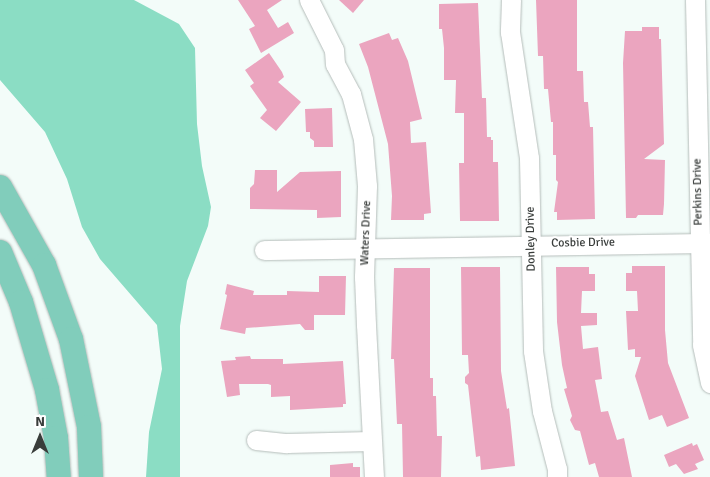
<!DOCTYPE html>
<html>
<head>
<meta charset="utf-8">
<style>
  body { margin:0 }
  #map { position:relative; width:710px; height:477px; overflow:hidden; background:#f3fcf9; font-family:Signika,sans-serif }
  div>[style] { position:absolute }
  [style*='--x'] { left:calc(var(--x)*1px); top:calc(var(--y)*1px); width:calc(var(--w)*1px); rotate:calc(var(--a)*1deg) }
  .water>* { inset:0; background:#8bddc4 }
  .building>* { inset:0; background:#eba5bf }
  .roads { filter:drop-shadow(0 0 1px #b5bdba) drop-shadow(0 0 1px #b5bdba) }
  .minor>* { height:19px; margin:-9.5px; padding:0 9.5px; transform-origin:9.5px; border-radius:9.5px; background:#fff }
  .major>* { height:24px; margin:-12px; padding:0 12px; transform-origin:12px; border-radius:12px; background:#81cdbb }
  span { translate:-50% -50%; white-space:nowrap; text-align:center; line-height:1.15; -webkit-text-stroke:4px #fff; paint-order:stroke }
  .street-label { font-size:12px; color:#393d3b }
  .north { position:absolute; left:15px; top:412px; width:50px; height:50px; -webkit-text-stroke:4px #fff; paint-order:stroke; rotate:0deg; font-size:14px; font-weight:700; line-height:20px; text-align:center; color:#393d3b }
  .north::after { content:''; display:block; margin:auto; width:18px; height:22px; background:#393d3b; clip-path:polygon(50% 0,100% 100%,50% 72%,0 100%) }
</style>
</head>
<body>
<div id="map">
  <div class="water">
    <div style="clip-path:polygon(0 0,134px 0,179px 24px,195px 48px,197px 124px,202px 166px,211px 207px,208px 226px,187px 281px,180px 326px,180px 477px,146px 477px,149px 432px,162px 369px,157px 325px,100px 259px,82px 227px,67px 179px,45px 132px,0 80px)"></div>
  </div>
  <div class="building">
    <div style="clip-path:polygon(238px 0,282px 0,267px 10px,278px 28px,288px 22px,294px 33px,261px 53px,249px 29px,255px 26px)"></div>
    <div style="clip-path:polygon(339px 0,364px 0,353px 13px)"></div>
    <div style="clip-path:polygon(536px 0,577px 0,577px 71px,583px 71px,584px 102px,588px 102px,590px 127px,593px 127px,595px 219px,557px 220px,557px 212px,554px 212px,558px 182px,556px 180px,556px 155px,553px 155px,553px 122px,551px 122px,548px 89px,544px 89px,543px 56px,538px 56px)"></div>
    <div style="clip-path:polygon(478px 3px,482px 98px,486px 98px,487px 137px,491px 137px,491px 140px,493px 140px,493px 162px,498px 162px,499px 221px,460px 221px,459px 163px,464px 163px,464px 113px,455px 113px,456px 80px,444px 80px,444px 48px,442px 29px,439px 29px,439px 4px)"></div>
    <div style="clip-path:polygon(642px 27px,659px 27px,659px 39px,661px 39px,664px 144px,644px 159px,665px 160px,664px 204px,663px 215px,638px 215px,636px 218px,626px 218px,623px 63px,625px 31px,642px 31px)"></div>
    <div style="clip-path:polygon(389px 33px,392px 40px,398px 38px,408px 61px,422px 119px,410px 122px,411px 143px,426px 142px,431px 213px,424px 214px,424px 220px,391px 220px,392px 196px,388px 144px,368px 67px,359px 44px)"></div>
    <div style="clip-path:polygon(269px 53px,282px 72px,284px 77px,278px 82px,301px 102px,276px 131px,260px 118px,267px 110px,250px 86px,254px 83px,245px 70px)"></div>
    <div style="clip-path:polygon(332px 108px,333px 147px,314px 147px,314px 141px,310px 138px,310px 132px,306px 132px,305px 109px)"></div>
    <div style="clip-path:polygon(255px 170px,277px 170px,277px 192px,300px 172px,341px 171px,341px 217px,317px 218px,317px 210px,250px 209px,250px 188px,254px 184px)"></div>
    <div style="clip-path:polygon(632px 266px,665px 266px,665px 330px,668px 363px,689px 418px,667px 427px,662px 415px,649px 420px,635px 376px,641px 357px,635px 357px,635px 349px,628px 350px,626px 311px,638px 311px,637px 291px,626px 291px,626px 273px,632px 273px)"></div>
    <div style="clip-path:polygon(461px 267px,500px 267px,501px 371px,507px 409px,509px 408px,515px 466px,481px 470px,480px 456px,476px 457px,468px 385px,465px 383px,465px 377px,469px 373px,468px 355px,462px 355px)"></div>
    <div style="clip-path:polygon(556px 267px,589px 267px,589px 274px,595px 274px,595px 291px,582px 291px,581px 313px,597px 313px,597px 325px,581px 326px,583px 349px,598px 347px,602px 379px,595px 380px,601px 412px,608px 411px,617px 440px,624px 438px,632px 477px,599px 477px,595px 463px,589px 465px,580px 431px,575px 430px,570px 420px,572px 416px,564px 389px,567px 388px,562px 365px,557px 322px)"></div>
    <div style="clip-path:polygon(394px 268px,430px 268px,430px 378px,433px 378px,433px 396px,436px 396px,437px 436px,442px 436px,441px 477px,403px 477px,402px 424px,397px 424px,394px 359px,391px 359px)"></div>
    <div style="clip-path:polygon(319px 276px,346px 276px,345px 315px,314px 315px,314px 330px,305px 330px,300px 324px,246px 328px,245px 334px,220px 329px,227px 295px,225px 294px,227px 284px,254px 291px,253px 295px,287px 295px,287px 291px,319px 292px)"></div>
    <div style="clip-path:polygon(250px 356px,251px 359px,283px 359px,283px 364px,343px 361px,346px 404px,343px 404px,343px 407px,290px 410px,290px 396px,271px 397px,271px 385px,268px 384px,239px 384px,240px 395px,227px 397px,221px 361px,236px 360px,235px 357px)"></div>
    <div style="clip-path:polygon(692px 443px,693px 446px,697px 444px,704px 460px,695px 464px,698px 469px,684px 474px,676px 464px,669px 467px,664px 455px)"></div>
    <div style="clip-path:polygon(353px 463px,353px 467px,360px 467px,360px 477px,330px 477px,330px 465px)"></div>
  </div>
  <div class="roads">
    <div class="minor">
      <div style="--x:309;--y:0;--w:56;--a:63.4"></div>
      <div style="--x:334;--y:50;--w:14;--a:86"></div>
      <div style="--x:335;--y:64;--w:34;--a:62"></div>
      <div style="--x:351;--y:94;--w:47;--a:75.1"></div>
      <div style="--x:363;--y:139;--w:47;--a:85.1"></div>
      <div style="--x:367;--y:186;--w:91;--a:91.9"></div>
      <div style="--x:364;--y:277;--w:48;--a:87.6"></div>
      <div style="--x:366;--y:325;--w:152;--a:87"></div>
      <div style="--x:511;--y:0;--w:32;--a:92"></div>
      <div style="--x:510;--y:32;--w:127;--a:81.4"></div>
      <div style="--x:529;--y:158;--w:193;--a:88.8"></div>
      <div style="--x:533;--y:351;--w:61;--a:81.5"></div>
      <div style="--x:542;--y:411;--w:60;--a:75.5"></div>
      <div style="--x:557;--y:469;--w:8;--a:90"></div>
      <div style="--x:695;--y:0;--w:345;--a:88.8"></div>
      <div style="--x:702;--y:345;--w:39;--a:78"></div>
      <div style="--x:264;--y:250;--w:446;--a:-0.9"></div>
      <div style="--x:256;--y:440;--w:31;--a:6"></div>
      <div style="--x:287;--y:443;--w:84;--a:-1.4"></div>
    </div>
    <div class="major">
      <div style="--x:0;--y:187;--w:90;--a:60.6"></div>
      <div style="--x:44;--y:265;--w:79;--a:70"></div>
      <div style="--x:71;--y:339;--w:90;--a:78.4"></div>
      <div style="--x:89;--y:427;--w:50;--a:87.7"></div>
      <div style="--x:0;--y:252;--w:54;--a:67.2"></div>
      <div style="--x:21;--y:302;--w:92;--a:73.5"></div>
      <div style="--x:47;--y:390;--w:49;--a:79.4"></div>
      <div style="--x:56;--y:438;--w:39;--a:86"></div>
    </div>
  </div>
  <div class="street-label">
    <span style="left:698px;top:192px;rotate:-91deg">Perkins Drive</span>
    <span style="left:366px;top:233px;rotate:-88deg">Waters Drive</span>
    <span style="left:531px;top:239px;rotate:-91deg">Donley Drive</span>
    <span style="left:583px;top:243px;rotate:-1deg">Cosbie Drive</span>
  </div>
  <div class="north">N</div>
</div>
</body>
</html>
